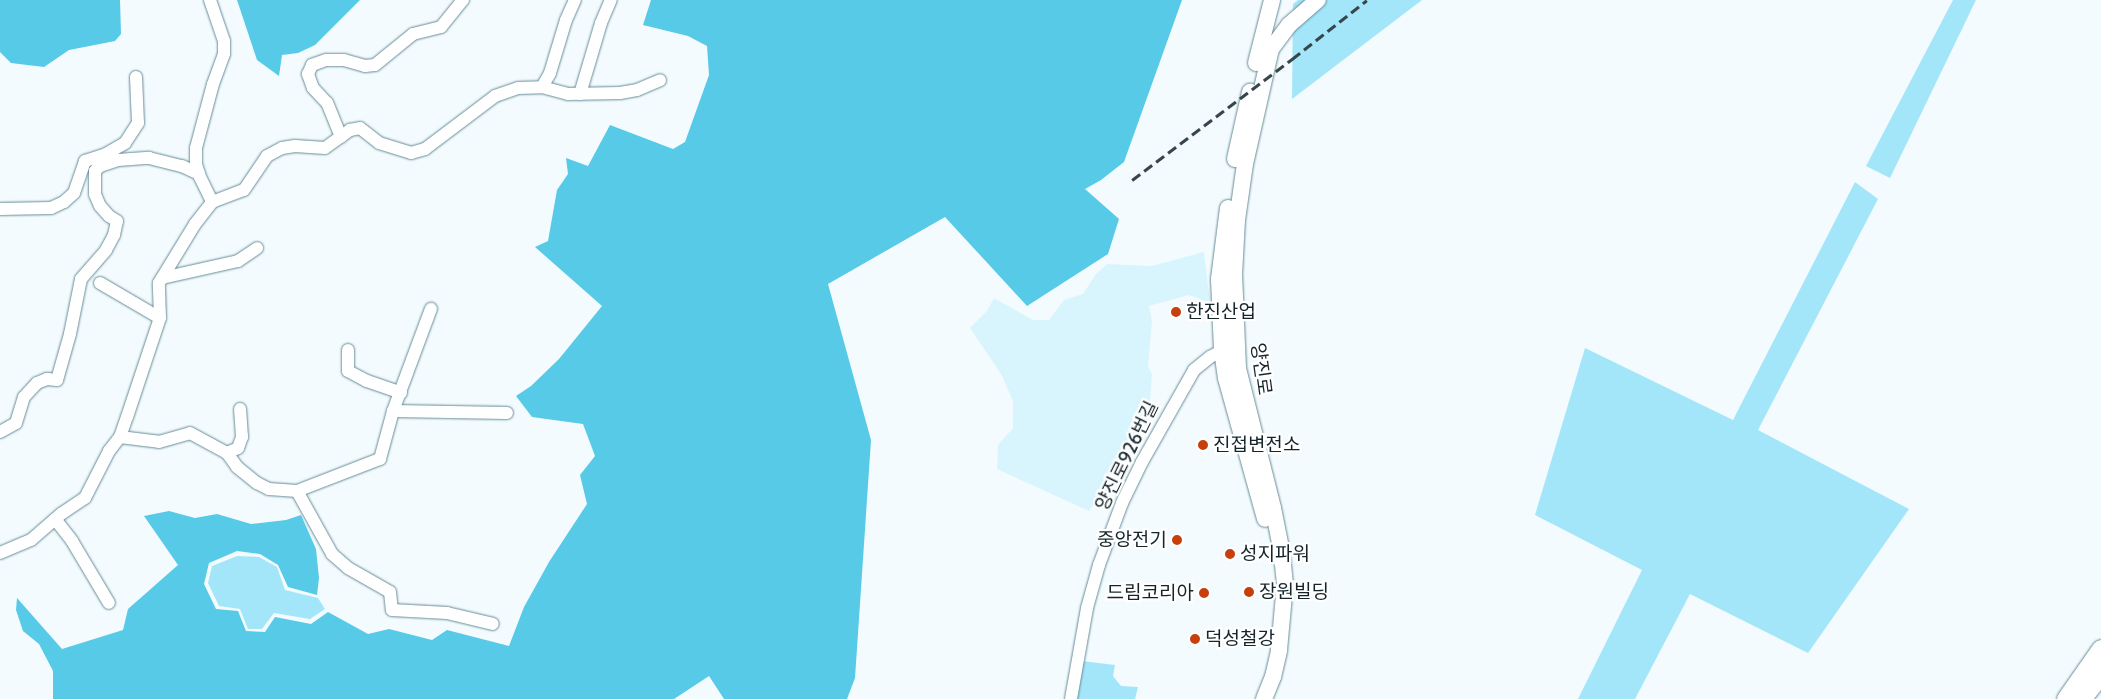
<!DOCTYPE html>
<html>
<head>
<meta charset="utf-8">
<style>
  body { margin:0 }
  #map { position:relative; width:2101px; height:699px; overflow:hidden; background:#f3fbfe; font-family:Cabin,"Noto Sans KR",sans-serif }
  div>[style] { position:absolute }
  [style*='--x'] { left:calc(var(--x)*1px); top:calc(var(--y)*1px); width:calc(var(--w)*1px); rotate:calc(var(--a)*1deg) }
  .built>* { inset:0; background:#d8f5fe }
  .green>* { inset:0; background:#a3e6fa }
  .forest>* { inset:0; background:#56cae7 }
  .roads { filter:drop-shadow(0 0 1px #668c97) drop-shadow(0 0 1px #668c97) }
  .minor>* { height:12px; margin:-6px; padding:0 6px; transform-origin:6px; border-radius:6px; background:#fff }
  .major>* { height:16px; margin:-8px; padding:0 8px; transform-origin:8px; border-radius:8px; background:#fff }
  .highway>* { height:19px; margin:-9.5px; padding:0 9.5px; transform-origin:9.5px; border-radius:9.5px; background:#fff }
  .rail>* { height:2.5px; margin-top:-1.25px; transform-origin:0; background:repeating-linear-gradient(90deg,#37464a 0 10px,transparent 0 15px) }
  .dots>* { width:14px; height:14px; translate:-50% -50%; box-sizing:border-box; border:2px solid #fff; border-radius:50% }
  span { translate:-50% -50%; white-space:nowrap; text-align:center; line-height:1.15; -webkit-text-stroke:4.5px #fff; paint-order:stroke }
  .poi-label { font-size:19px; color:#152529 }
  .left { translate:0 -50%; text-align:left }
  .right { translate:-100% -50%; text-align:right }
  .street-label { font-size:19px; color:#152529 }
</style>
</head>
<body>
<div id="map">
  <div class="built">
    <div style="clip-path:polygon(1204px 252px,1210px 303px,1189px 295px,1149px 306px,1152px 321px,1148px 367px,1152px 374px,1149px 414px,1089px 511px,997px 469px,998px 445px,1013px 428px,1013px 401px,1001px 374px,970px 328px,987px 311px,994px 298px,1033px 320px,1049px 320px,1064px 300px,1083px 294px,1096px 274px,1107px 264px,1152px 266px)"></div>
  </div>
  <div class="green">
    <div style="clip-path:polygon(1298px 0,1422px 0,1292px 99px,1293px 4px)"></div>
    <div style="clip-path:polygon(1953px 0,1976px 0,1890px 178px,1866px 166px)"></div>
    <div style="clip-path:polygon(1855px 182px,1878px 199px,1758px 430px,1909px 509px,1808px 653px,1690px 594px,1635px 699px,1578px 699px,1642px 570px,1535px 515px,1585px 348px,1733px 420px)"></div>
    <div style="clip-path:polygon(237px 556px,259px 557px,277px 567px,285px 590px,318px 598px,325px 609px,310px 619px,274px 613px,262px 629px,248px 629px,240px 609px,219px 606px,208px 583px,212px 566px)"></div>
    <div style="clip-path:polygon(1082px 661px,1115px 665px,1113px 676px,1121px 686px,1138px 687px,1135px 699px,1075px 699px)"></div>
  </div>
  <div class="forest">
    <div style="clip-path:polygon(0 0,120px 0,121px 34px,115px 41px,69px 50px,44px 67px,11px 63px,0 52px)"></div>
    <div style="clip-path:polygon(237px 0,360px 0,315px 45px,298px 53px,282px 55px,279px 76px,257px 60px)"></div>
    <div style="clip-path:polygon(651px 0,1182px 0,1124px 162px,1101px 180px,1085px 189px,1119px 219px,1108px 254px,1027px 306px,945px 217px,828px 284px,871px 440px,855px 678px,847px 699px,724px 699px,709px 676px,674px 699px,53px 699px,53px 671px,39px 644px,23px 631px,16px 610px,17px 598px,62px 649px,123px 630px,128px 609px,178px 565px,144px 516px,169px 511px,195px 518px,217px 514px,251px 524px,286px 520px,301px 515px,316px 549px,319px 578px,317px 595px,288px 587px,278px 565px,260px 554px,237px 551px,209px 563px,204px 584px,216px 609px,238px 611px,246px 631px,265px 632px,275px 617px,311px 624px,328px 612px,368px 634px,389px 629px,432px 640px,447px 630px,509px 646px,524px 607px,549px 562px,587px 504px,580px 475px,595px 456px,583px 424px,532px 417px,516px 396px,531px 386px,559px 359px,602px 306px,535px 247px,548px 241px,557px 190px,568px 174px,566px 158px,588px 166px,610px 125px,673px 149px,685px 142px,709px 75px,707px 46px,688px 36px,643px 25px)"></div>
  </div>
  <div class="roads">
    <div class="minor">
      <div style="--x:210;--y:0;--w:43;--a:71.1"></div>
      <div style="--x:224;--y:41;--w:13;--a:90"></div>
      <div style="--x:224;--y:54;--w:32;--a:110"></div>
      <div style="--x:213;--y:84;--w:66;--a:104.9"></div>
      <div style="--x:196;--y:148;--w:16;--a:90"></div>
      <div style="--x:196;--y:164;--w:14;--a:73"></div>
      <div style="--x:200;--y:177;--w:28;--a:64"></div>
      <div style="--x:542;--y:87;--w:16;--a:-60"></div>
      <div style="--x:550;--y:73;--w:55;--a:-73.2"></div>
      <div style="--x:566;--y:20;--w:22;--a:-66"></div>
      <div style="--x:580;--y:94;--w:74;--a:-73.5"></div>
      <div style="--x:601;--y:23;--w:25;--a:-67"></div>
      <div style="--x:341;--y:137;--w:37;--a:-112"></div>
      <div style="--x:327;--y:103;--w:21;--a:-133"></div>
      <div style="--x:313;--y:88;--w:15;--a:-110"></div>
      <div style="--x:308;--y:74;--w:10;--a:-66"></div>
      <div style="--x:312;--y:65;--w:15;--a:-20"></div>
      <div style="--x:326;--y:60;--w:18;--a:0"></div>
      <div style="--x:344;--y:60;--w:22;--a:16"></div>
      <div style="--x:365;--y:66;--w:10;--a:-6"></div>
      <div style="--x:375;--y:65;--w:49;--a:-39.2"></div>
      <div style="--x:413;--y:34;--w:29;--a:-14"></div>
      <div style="--x:441;--y:27;--w:35;--a:-51"></div>
      <div style="--x:0;--y:209;--w:51;--a:-1.1"></div>
      <div style="--x:51;--y:208;--w:14;--a:-25"></div>
      <div style="--x:64;--y:202;--w:13;--a:-42"></div>
      <div style="--x:74;--y:193;--w:34;--a:-71"></div>
      <div style="--x:85;--y:161;--w:22;--a:-18"></div>
      <div style="--x:106;--y:154;--w:22;--a:-30"></div>
      <div style="--x:125;--y:143;--w:24;--a:-57"></div>
      <div style="--x:138;--y:123;--w:46;--a:-92.5"></div>
      <div style="--x:162;--y:278;--w:78;--a:-12.6"></div>
      <div style="--x:238;--y:261;--w:23;--a:-34"></div>
      <div style="--x:100;--y:283;--w:69;--a:30.3"></div>
      <div style="--x:348;--y:350;--w:21;--a:90"></div>
      <div style="--x:348;--y:371;--w:21;--a:28"></div>
      <div style="--x:367;--y:381;--w:36;--a:19"></div>
      <div style="--x:393;--y:411;--w:114;--a:1"></div>
      <div style="--x:0;--y:432;--w:18;--a:-29"></div>
      <div style="--x:16;--y:423;--w:27;--a:-73"></div>
      <div style="--x:24;--y:397;--w:19;--a:-47"></div>
      <div style="--x:37;--y:383;--w:11;--a:-22"></div>
      <div style="--x:47;--y:379;--w:10;--a:6"></div>
      <div style="--x:57;--y:380;--w:48;--a:-74.2"></div>
      <div style="--x:70;--y:334;--w:56;--a:-78.7"></div>
      <div style="--x:81;--y:279;--w:38;--a:-49"></div>
      <div style="--x:106;--y:250;--w:17;--a:-62"></div>
      <div style="--x:114;--y:235;--w:14;--a:-78"></div>
      <div style="--x:117;--y:221;--w:9;--a:-148"></div>
      <div style="--x:109;--y:216;--w:13;--a:-132"></div>
      <div style="--x:100;--y:206;--w:13;--a:-113"></div>
      <div style="--x:95;--y:194;--w:23;--a:-90"></div>
      <div style="--x:95;--y:171;--w:7;--a:-45"></div>
      <div style="--x:100;--y:166;--w:19;--a:-18"></div>
      <div style="--x:118;--y:160;--w:31;--a:-4"></div>
      <div style="--x:149;--y:158;--w:34;--a:14"></div>
      <div style="--x:182;--y:166;--w:19;--a:25"></div>
      <div style="--x:120;--y:437;--w:39;--a:7"></div>
      <div style="--x:159;--y:442;--w:32;--a:-16"></div>
      <div style="--x:190;--y:433;--w:42;--a:28.4"></div>
      <div style="--x:227;--y:453;--w:17;--a:54"></div>
      <div style="--x:237;--y:467;--w:26;--a:39"></div>
      <div style="--x:257;--y:483;--w:13;--a:27"></div>
      <div style="--x:269;--y:489;--w:28;--a:4"></div>
      <div style="--x:297;--y:491;--w:72;--a:60.9"></div>
      <div style="--x:332;--y:554;--w:21;--a:41"></div>
      <div style="--x:348;--y:568;--w:48;--a:29.7"></div>
      <div style="--x:390;--y:592;--w:18;--a:84"></div>
      <div style="--x:392;--y:610;--w:55;--a:3.1"></div>
      <div style="--x:447;--y:613;--w:47;--a:13.4"></div>
      <div style="--x:227;--y:453;--w:12;--a:-24"></div>
      <div style="--x:238;--y:448;--w:12;--a:-70"></div>
      <div style="--x:242;--y:437;--w:28;--a:-94"></div>
      <div style="--x:297;--y:491;--w:89;--a:-21.1"></div>
      <div style="--x:380;--y:459;--w:50;--a:-74.8"></div>
      <div style="--x:393;--y:411;--w:109;--a:-69.6"></div>
      <div style="--x:55;--y:519;--w:28;--a:52"></div>
      <div style="--x:72;--y:541;--w:72;--a:59.2"></div>
      <div style="--x:0;--y:553;--w:34;--a:-23"></div>
      <div style="--x:31;--y:540;--w:40;--a:-41"></div>
      <div style="--x:61;--y:514;--w:29;--a:-34"></div>
      <div style="--x:85;--y:498;--w:53;--a:-62.9"></div>
      <div style="--x:109;--y:451;--w:18;--a:-52"></div>
      <div style="--x:120;--y:437;--w:21;--a:-71"></div>
      <div style="--x:127;--y:417;--w:104;--a:-71.6"></div>
      <div style="--x:160;--y:318;--w:35;--a:-92"></div>
      <div style="--x:159;--y:283;--w:69;--a:-58.6"></div>
      <div style="--x:195;--y:224;--w:28;--a:-52"></div>
      <div style="--x:212;--y:202;--w:34;--a:-21"></div>
      <div style="--x:244;--y:190;--w:41;--a:-55.9"></div>
      <div style="--x:267;--y:156;--w:17;--a:-28"></div>
      <div style="--x:282;--y:148;--w:13;--a:-9"></div>
      <div style="--x:295;--y:146;--w:30;--a:4"></div>
      <div style="--x:325;--y:148;--w:31;--a:-36"></div>
      <div style="--x:350;--y:130;--w:10;--a:-11"></div>
      <div style="--x:360;--y:128;--w:24;--a:38"></div>
      <div style="--x:379;--y:143;--w:34;--a:17"></div>
      <div style="--x:411;--y:153;--w:15;--a:-16"></div>
      <div style="--x:425;--y:149;--w:88;--a:-37.1"></div>
      <div style="--x:495;--y:96;--w:24;--a:-19"></div>
      <div style="--x:518;--y:88;--w:24;--a:-2"></div>
      <div style="--x:542;--y:87;--w:27;--a:15"></div>
      <div style="--x:568;--y:94;--w:52;--a:-1.1"></div>
      <div style="--x:620;--y:93;--w:17;--a:-10"></div>
      <div style="--x:637;--y:90;--w:25;--a:-23"></div>
      <div style="--x:1071;--y:699;--w:92;--a:-80"></div>
      <div style="--x:1087;--y:608;--w:45;--a:-74.4"></div>
      <div style="--x:1099;--y:565;--w:66;--a:-69.6"></div>
      <div style="--x:1122;--y:503;--w:46;--a:-64"></div>
      <div style="--x:1142;--y:462;--w:106;--a:-60.5"></div>
      <div style="--x:1194;--y:370;--w:21;--a:-39"></div>
      <div style="--x:1210;--y:357;--w:21;--a:-28"></div>
    </div>
    <div class="major">
      <div style="--x:1256;--y:63;--w:65;--a:-75.7"></div>
      <div style="--x:1235;--y:159;--w:69;--a:-77.4"></div>
      <div style="--x:1228;--y:208;--w:72;--a:97.2"></div>
      <div style="--x:1219;--y:279;--w:71;--a:87.6"></div>
      <div style="--x:1222;--y:350;--w:28;--a:82"></div>
      <div style="--x:1226;--y:378;--w:146;--a:74.5"></div>
      <div style="--x:1264;--y:699;--w:24;--a:-68"></div>
      <div style="--x:1273;--y:677;--w:28;--a:-77"></div>
      <div style="--x:1279;--y:650;--w:66;--a:-84.8"></div>
      <div style="--x:1285;--y:584;--w:31;--a:-96"></div>
      <div style="--x:1282;--y:553;--w:46;--a:-101.3"></div>
      <div style="--x:1273;--y:508;--w:143;--a:-104.1"></div>
      <div style="--x:1238;--y:369;--w:94;--a:-92.4"></div>
      <div style="--x:1234;--y:275;--w:55;--a:-86.9"></div>
      <div style="--x:1237;--y:220;--w:57;--a:-81.9"></div>
      <div style="--x:1245;--y:164;--w:118;--a:-77.3"></div>
      <div style="--x:1271;--y:49;--w:30;--a:-53"></div>
      <div style="--x:1289;--y:25;--w:38;--a:-41"></div>
    </div>
    <div class="highway">
      <div style="--x:2066;--y:699;--w:61;--a:-55"></div>
      <div style="--x:2081;--y:699;--w:33;--a:-52"></div>
    </div>
  </div>
  <div class="rail">
    <div style="--x:1132;--y:180;--w:201;--a:-37.1"></div>
    <div style="--x:1292;--y:59;--w:95;--a:-38.2"></div>
  </div>
  <div class="dots">
    <div style="left:1176px;top:312px;background:#c7400b"></div>
    <div style="left:1203px;top:445px;background:#c7400b"></div>
    <div style="left:1177px;top:540px;background:#c7400b"></div>
    <div style="left:1230px;top:554px;background:#c7400b"></div>
    <div style="left:1249px;top:592px;background:#c7400b"></div>
    <div style="left:1204px;top:593px;background:#c7400b"></div>
    <div style="left:1195px;top:639px;background:#c7400b"></div>
  </div>
  <div class="poi-label">
    <span class="left" style="left:1186px;top:312px">한진산업</span>
    <span class="left" style="left:1213px;top:445px">진접변전소</span>
    <span class="right" style="left:1167px;top:540px">중앙전기</span>
    <span class="left" style="left:1240px;top:554px">성지파워</span>
    <span class="left" style="left:1259px;top:592px">장원빌딩</span>
    <span class="right" style="left:1194px;top:593px">드림코리아</span>
    <span class="left" style="left:1205px;top:639px">덕성철강</span>
  </div>
  <div class="street-label">
    <span style="left:1261px;top:369px;rotate:82deg">양진로</span>
    <span style="left:1127px;top:456px;rotate:-64deg">양진로926번길</span>
  </div>
</div>
</body>
</html>
